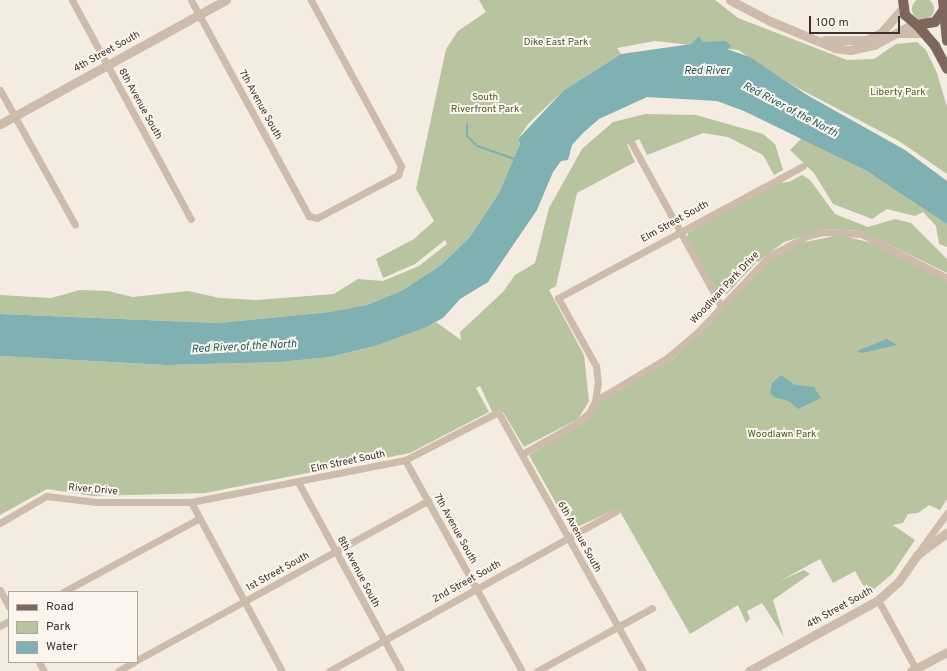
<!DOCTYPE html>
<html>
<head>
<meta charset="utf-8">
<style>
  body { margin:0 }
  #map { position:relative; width:947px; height:671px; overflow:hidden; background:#f4ebe1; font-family:Overpass,sans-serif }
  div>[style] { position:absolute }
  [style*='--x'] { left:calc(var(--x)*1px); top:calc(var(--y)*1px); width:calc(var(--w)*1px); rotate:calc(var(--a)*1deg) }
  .green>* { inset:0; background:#b8c4a0 }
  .round { border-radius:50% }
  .water>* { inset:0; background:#7fb0b2 }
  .stream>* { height:2px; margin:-1px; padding:0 1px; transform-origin:1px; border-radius:1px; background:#7fb0b2 }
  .minor>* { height:7px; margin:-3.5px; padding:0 3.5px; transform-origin:3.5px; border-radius:3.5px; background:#cdbbac }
  .tertiary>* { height:9px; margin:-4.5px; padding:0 4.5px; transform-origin:4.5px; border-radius:4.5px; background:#cdbbac }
  .primary>* { height:10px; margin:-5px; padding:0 5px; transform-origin:5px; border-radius:5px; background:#7d675c }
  span { translate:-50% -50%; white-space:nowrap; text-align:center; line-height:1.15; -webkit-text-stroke:4px #fbf5ee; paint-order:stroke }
  .park-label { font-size:10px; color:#4a5a2e }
  .street-label { font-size:10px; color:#3b302b }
  .water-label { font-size:11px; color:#1f5a5e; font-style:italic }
  .legend { position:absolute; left:8px; top:591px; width:130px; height:72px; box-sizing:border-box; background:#fbf5ee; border:1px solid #aea6a0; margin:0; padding:5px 7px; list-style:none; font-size:12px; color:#3b302b }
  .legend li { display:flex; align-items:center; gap:8px; height:20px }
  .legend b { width:20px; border:1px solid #aea6a0 }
  .scale { position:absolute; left:809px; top:16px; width:91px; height:18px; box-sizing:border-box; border:2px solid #3b302b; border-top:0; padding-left:5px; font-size:12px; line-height:14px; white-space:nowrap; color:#3b302b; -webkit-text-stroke:3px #fbf5ee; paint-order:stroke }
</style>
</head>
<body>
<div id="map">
  <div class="green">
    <div class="round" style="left:912px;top:-2px;width:22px;height:22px"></div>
    <div style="clip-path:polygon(479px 0,715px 0,738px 18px,847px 60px,874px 59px,896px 44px,917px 42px,926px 50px,937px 73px,947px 107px,947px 174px,899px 141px,796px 87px,738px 50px,655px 41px,617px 48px,621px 54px,563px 91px,528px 124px,518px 139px,520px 144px,499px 193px,470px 237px,441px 265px,403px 290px,367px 305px,329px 312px,218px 323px,0 314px,0 295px,51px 298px,80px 290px,108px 291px,133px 297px,188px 291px,220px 298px,256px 300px,334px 294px,358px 279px,383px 281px,419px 266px,447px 244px,445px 240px,415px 264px,383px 278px,376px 259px,414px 239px,434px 221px,416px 189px,446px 49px,458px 31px,486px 12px)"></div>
    <div style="clip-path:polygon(645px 114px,696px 115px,763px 134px,775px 144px,783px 170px,774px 175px,763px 155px,728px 137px,703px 133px,647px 155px,639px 139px,627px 145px,635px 162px,577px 193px,556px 286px,549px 290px,584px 355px,589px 401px,578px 419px,524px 447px,503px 412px,492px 411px,480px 386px,476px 388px,489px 412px,410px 453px,205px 493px,93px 496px,47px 489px,0 515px,0 356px,166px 365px,280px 362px,330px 357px,375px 346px,436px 322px,461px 340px,460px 332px,503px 292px,515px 275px,535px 263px,549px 208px,582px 149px,613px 122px)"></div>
    <div style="clip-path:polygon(802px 138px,867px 171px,931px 210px,947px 224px,947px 247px,939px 244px,936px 226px,923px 212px,915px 216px,887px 209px,872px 219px,833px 204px,814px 173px,790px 150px)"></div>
    <div style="clip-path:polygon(802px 175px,810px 180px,835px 214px,868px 227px,895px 219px,911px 223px,947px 259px,947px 273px,861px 231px,825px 229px,784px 242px,754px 265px,727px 294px,719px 295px,687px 238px,688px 233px,775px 183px,789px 182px)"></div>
    <div style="clip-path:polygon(840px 235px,876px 244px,947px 281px,947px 499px,940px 510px,929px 505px,918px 513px,908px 514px,903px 523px,893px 525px,915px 540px,892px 574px,868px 594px,855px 571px,833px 583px,820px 559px,780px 581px,804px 570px,810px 574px,773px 600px,784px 637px,762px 603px,747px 611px,750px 619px,746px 623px,738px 605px,690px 634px,618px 508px,571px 530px,529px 455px,582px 424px,596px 404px,610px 394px,673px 359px,770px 259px,800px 243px)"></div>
  </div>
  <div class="water">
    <div style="clip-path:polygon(699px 36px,703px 42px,726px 41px,731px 46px,727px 49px,750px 57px,807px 95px,905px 150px,947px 181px,947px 224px,867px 171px,744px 111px,717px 101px,647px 97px,599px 119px,583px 133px,572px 145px,568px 160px,561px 161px,553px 172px,537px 210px,488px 282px,460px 299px,443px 318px,424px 328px,375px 346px,330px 357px,280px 362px,166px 365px,0 356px,0 314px,218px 323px,329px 312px,367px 305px,403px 290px,441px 265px,470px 237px,499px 193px,520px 144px,518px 139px,563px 91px,621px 54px,692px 44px)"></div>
    <div style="clip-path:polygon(887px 339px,897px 345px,862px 353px,857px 351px)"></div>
    <div style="clip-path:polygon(781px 375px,795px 385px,814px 387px,821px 398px,798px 409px,789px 401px,774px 397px,770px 393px,772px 383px)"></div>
  </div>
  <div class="stream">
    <div style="--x:467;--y:124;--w:12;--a:90"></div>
    <div style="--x:467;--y:136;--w:14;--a:45"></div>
    <div style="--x:477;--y:146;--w:39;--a:19"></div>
  </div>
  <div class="minor">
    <div style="--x:72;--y:0;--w:249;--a:61.5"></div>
    <div style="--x:191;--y:0;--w:246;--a:61.4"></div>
    <div style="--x:309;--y:216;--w:8;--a:14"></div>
    <div style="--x:317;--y:218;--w:92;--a:-28"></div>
    <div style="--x:398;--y:175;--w:9;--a:-72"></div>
    <div style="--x:401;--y:166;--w:189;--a:-118.5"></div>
    <div style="--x:0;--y:90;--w:154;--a:60.9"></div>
    <div style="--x:632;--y:144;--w:185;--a:61.2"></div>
    <div style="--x:595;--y:401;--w:84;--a:-30.8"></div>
    <div style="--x:667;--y:358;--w:40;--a:-40"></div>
    <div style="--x:698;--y:332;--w:104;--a:-46.9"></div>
    <div style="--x:769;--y:256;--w:43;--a:-27.8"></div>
    <div style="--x:807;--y:236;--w:16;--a:-14"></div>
    <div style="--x:823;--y:232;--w:38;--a:3"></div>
    <div style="--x:861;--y:234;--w:97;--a:27.1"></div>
    <div style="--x:522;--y:454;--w:63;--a:-29.4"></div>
    <div style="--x:577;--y:423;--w:16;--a:-40"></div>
    <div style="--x:589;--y:413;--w:13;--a:-63"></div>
    <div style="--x:595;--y:401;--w:18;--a:-81"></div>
    <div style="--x:598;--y:383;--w:17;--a:-97"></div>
    <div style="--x:596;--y:366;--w:78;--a:-119.2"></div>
    <div style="--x:558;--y:298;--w:278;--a:-28.3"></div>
    <div style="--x:405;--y:460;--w:241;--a:61"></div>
    <div style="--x:298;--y:482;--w:215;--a:61.4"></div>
    <div style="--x:191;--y:502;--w:192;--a:61.7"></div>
    <div style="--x:0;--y:523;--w:53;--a:-30.4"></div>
    <div style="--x:46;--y:496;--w:51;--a:6.7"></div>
    <div style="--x:97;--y:502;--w:94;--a:0"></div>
    <div style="--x:191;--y:502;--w:218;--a:-11.1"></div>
    <div style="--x:405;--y:460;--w:105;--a:-27.3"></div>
    <div style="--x:498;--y:412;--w:297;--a:60.8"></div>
    <div style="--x:920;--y:550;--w:46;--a:-53.9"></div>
    <div style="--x:0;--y:590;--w:19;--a:62"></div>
    <div style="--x:63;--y:592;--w:153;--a:-28.4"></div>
    <div style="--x:878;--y:600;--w:81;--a:61.2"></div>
    <div style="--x:0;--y:626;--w:10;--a:-29"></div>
    <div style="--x:137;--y:660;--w:332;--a:-28.7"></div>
    <div style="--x:39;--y:662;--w:10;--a:61"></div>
    <div style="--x:118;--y:671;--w:18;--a:-29"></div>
    <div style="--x:329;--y:671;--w:329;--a:-29.1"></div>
    <div style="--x:537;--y:671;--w:131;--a:-28.7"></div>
  </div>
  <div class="tertiary">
    <div style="--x:730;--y:0;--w:45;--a:27.7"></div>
    <div style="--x:770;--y:21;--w:70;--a:22.6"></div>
    <div style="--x:835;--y:48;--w:15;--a:8"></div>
    <div style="--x:850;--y:50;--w:25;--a:-12"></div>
    <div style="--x:874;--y:45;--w:44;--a:-28.3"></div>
    <div style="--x:898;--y:33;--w:27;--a:0"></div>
    <div style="--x:825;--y:40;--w:41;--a:0"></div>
    <div style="--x:866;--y:40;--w:17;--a:-25"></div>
    <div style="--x:881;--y:33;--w:33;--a:-49"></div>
    <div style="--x:0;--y:124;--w:258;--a:-28.8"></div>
    <div style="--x:749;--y:671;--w:147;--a:-28.8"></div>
    <div style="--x:878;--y:600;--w:28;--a:-42"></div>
    <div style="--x:899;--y:581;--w:32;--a:-55"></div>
    <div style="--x:917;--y:555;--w:38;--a:-37"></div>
    <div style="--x:911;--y:671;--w:41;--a:-27.8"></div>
  </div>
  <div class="primary">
    <div style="--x:903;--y:0;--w:15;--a:82"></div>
    <div style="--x:905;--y:15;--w:16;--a:40"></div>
    <div style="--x:917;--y:25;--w:18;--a:-9"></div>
    <div style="--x:935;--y:22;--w:14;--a:-54"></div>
    <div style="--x:943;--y:0;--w:41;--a:84.4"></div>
    <div style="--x:917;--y:25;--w:28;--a:49"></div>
    <div style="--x:935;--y:46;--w:26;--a:62"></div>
  </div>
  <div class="park-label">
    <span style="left:556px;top:43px">Dike East Park</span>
    <span style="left:898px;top:93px">Liberty Park</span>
    <span style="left:485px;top:103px">South<br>Riverfront Park</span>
    <span style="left:782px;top:435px">Woodlawn Park</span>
  </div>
  <div class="street-label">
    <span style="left:107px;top:52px;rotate:-29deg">4th Street South</span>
    <span style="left:140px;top:104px;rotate:61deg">8th Avenue South</span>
    <span style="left:260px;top:105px;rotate:61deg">7th Avenue South</span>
    <span style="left:675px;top:222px;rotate:-29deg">Elm Street South</span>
    <span style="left:725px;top:288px;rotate:-47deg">Woodlwan Park Drive</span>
    <span style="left:348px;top:462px;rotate:-12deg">Elm Street South</span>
    <span style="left:93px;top:490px;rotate:5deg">River Drive</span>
    <span style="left:455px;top:529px;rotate:61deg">7th Avenue South</span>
    <span style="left:579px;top:537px;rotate:61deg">6th Avenue South</span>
    <span style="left:278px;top:572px;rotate:-29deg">1st Street South</span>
    <span style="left:358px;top:572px;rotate:62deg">8th Avenue South</span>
    <span style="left:467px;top:582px;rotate:-29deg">2nd Street South</span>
    <span style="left:840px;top:608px;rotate:-29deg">4th Street South</span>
  </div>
  <div class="water-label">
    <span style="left:707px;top:71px">Red River</span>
    <span style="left:790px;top:110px;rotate:28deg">Red River of the North</span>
    <span style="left:244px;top:347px;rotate:-3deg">Red River of the North</span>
  </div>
  <ul class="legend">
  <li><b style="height:5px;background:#7d675c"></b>Road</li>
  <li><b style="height:11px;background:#b8c4a0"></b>Park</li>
  <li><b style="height:11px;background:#7fb0b2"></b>Water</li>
  </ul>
  <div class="scale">100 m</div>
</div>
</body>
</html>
